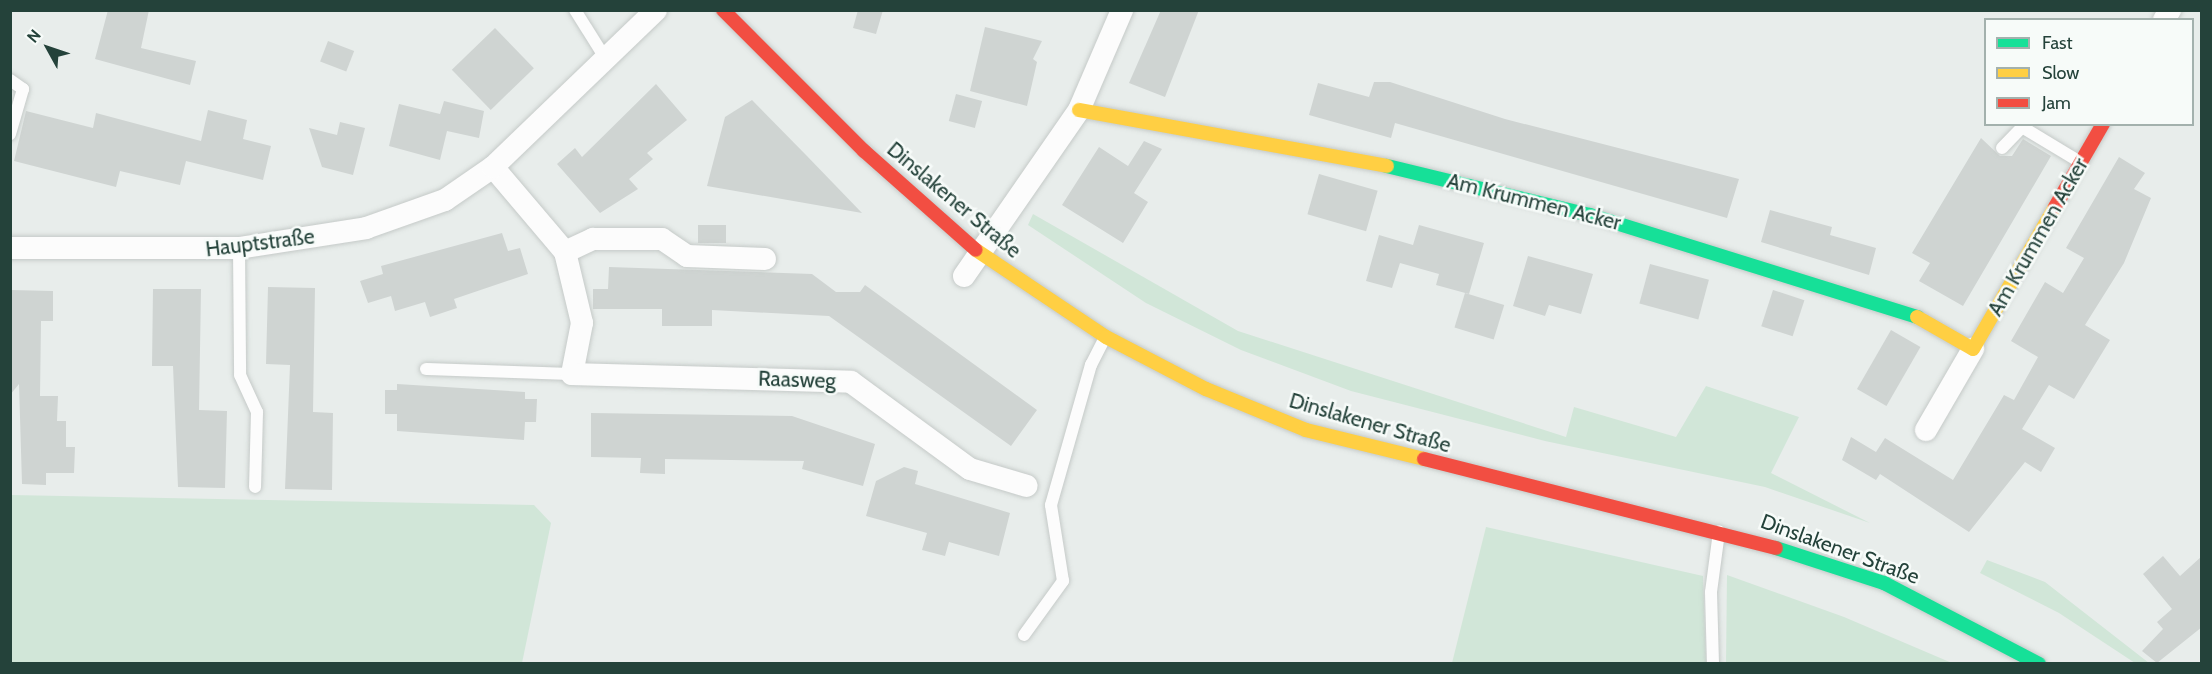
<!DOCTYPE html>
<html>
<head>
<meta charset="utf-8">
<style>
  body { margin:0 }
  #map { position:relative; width:2212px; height:674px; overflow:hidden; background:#e8edeb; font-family:Cabin,sans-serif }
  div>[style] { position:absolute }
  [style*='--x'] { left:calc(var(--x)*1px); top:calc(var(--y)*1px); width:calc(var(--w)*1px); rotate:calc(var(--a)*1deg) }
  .green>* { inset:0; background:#d1e6d8 }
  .building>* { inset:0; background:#cfd4d2; transform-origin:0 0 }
  .roads { filter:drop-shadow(0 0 2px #c5cac8) drop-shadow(0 0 2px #c5cac8) }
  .lane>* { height:12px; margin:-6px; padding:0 6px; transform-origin:6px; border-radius:6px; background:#fcfcfc }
  .street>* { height:22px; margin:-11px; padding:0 11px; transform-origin:11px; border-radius:11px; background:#fcfcfc }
  .fast>* { height:14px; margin:-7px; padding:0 7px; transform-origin:7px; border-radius:7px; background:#16e098 }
  .slow>* { height:14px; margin:-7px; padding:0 7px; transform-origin:7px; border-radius:7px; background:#ffcf43 }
  .jam>* { height:14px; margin:-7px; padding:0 7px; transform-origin:7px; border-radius:7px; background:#f24e42 }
  span { translate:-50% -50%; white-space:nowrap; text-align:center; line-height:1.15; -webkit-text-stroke:5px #f7fbf9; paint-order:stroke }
  .street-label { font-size:21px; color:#24423a }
  .frame { position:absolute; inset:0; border:12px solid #24423a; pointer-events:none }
  .legend { position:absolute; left:1984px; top:18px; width:210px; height:108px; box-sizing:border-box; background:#f7fbf9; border:2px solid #a3b1ad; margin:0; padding:8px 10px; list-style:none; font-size:18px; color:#24423a }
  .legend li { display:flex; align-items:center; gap:12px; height:30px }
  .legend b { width:30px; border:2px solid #a3b1ad }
  .north { position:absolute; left:18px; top:18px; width:60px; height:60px; -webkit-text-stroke:4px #f7fbf9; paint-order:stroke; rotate:310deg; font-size:16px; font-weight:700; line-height:24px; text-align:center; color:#24423a }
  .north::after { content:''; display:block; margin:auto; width:21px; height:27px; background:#24423a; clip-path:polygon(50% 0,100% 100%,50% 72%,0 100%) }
</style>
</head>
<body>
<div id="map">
  <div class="green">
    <div style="clip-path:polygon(1033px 214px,1238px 331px,1566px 437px,1574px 407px,1676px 437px,1706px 386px,1799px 417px,1771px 473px,1870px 523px,1765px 487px,1545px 441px,1351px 391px,1241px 350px,1146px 303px,1028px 225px)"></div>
    <div style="clip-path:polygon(11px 495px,534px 505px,551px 523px,522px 663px,11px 663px)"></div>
    <div style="clip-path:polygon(1486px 527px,1703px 576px,1706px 663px,1452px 663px)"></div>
    <div style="clip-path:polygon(1987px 560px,2045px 582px,2149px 663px,2135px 663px,2059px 613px,1980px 573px)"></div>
    <div style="clip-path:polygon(1727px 575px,1844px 617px,1952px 663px,1726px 663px)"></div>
  </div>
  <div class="building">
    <div style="clip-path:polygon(108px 10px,149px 10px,141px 48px,196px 61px,190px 85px,95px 59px)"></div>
    <div style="clip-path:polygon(858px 10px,883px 10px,876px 34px,853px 28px)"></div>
    <div style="clip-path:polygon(1161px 10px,1199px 10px,1165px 97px,1129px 83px)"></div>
    <div style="clip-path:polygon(985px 27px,1042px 41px,1033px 59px,1037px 62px,1027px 106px,970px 91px)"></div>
    <div style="left:495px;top:28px;width:56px;height:60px;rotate:46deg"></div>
    <div style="left:328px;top:41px;width:28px;height:22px;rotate:21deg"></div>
    <div style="clip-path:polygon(1374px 82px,1390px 82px,1505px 119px,1739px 179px,1727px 218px,1395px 123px,1391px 138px,1309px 115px,1318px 83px,1369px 97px)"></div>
    <div style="clip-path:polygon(656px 84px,687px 120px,647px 153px,653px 159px,629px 179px,638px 189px,600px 213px,557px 164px,575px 148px,582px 157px)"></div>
    <div style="left:956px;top:94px;width:27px;height:28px;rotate:15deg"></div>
    <div style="clip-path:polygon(752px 100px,806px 155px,862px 213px,707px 186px,725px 117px)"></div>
    <div style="clip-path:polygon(444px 101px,484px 111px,479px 138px,447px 131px,440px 160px,389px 146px,399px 104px,440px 114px)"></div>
    <div style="clip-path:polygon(208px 110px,247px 120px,243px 139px,271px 146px,263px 180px,186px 161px,180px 185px,120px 171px,116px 187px,14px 161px,26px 111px,93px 128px,96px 113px,201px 141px)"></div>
    <div style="clip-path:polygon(340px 122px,365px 128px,353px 175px,322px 167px,309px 128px,337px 135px)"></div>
    <div style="clip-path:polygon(1981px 138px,2000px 156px,2012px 156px,2023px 139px,2051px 156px,1963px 306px,1919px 281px,1930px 263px,1912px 253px)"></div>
    <div style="clip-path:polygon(1144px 141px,1162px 149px,1134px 193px,1148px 202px,1123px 243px,1062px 205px,1099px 147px,1128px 166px)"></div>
    <div style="clip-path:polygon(2119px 157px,2145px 173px,2134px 189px,2151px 198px,2124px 263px,2085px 325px,2110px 340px,2074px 399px,2049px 385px,2022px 429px,2055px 448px,2041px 472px,2025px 462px,1969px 532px,1880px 474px,1876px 480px,1842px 460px,1851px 437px,1876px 452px,1885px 438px,1953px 480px,2004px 395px,2014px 400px,2038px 357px,2011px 341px,2045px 282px,2063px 293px,2084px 258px,2066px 248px)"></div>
    <div style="left:1319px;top:174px;width:61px;height:42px;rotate:16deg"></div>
    <div style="clip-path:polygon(1770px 210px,1832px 227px,1830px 235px,1876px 248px,1869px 275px,1761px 242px)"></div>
    <div style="left:698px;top:225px;width:28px;height:18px"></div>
    <div style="clip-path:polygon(1419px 225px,1484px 243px,1469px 294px,1436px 285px,1439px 274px,1400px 263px,1392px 288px,1366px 281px,1379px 235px,1413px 245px)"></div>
    <div style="clip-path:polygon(502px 233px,508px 251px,520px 248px,528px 274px,454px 299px,457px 308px,430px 317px,425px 302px,395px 311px,391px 296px,368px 303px,360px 281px,383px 274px,381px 266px)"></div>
    <div style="clip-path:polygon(1528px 256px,1593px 274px,1581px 314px,1549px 305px,1545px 316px,1513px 306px)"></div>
    <div style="left:1650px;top:264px;width:61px;height:41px;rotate:15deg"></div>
    <div style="clip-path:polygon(609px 267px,812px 274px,836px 292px,860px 292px,865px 285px,1037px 410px,1011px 446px,829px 316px,712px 310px,712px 326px,662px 326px,662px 309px,593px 309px,593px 289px,608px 289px)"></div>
    <div style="clip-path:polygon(268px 287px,315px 288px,313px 412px,333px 413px,332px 490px,285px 489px,290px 365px,266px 364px)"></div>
    <div style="clip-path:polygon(153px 289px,201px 289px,199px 410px,227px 411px,225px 488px,178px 487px,173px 366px,152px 366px)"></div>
    <div style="clip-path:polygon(10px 290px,53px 291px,53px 321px,41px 321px,40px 396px,58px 396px,57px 421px,66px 421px,66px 447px,75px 447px,74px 473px,46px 473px,46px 485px,22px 484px,19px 384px,10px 395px)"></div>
    <div style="left:1773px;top:290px;width:33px;height:38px;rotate:18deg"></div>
    <div style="left:1465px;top:293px;width:41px;height:36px;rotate:17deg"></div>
    <div style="left:1891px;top:330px;width:34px;height:68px;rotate:30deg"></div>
    <div style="clip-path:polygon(397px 384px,525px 392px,525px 399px,537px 399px,536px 422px,525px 422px,524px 440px,397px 431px,397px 414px,385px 414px,385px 390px,397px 390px)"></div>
    <div style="clip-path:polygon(591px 413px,792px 416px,875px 444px,863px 486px,802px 469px,804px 461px,665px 459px,665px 474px,640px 473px,641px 458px,591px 457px)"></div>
    <div style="clip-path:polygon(904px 467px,918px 471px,915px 484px,1010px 513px,999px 556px,949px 542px,945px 556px,922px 550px,927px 533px,866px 516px,876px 481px)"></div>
    <div style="clip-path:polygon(2163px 556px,2180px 576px,2202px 556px,2202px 627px,2157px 663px,2142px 651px,2163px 629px,2157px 622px,2172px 609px,2143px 574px)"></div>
  </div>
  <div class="roads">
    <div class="lane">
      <div style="--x:575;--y:10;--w:60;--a:57.9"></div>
      <div style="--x:10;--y:80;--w:16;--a:35"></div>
      <div style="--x:23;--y:89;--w:47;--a:106.1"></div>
      <div style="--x:2002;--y:148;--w:29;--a:-46"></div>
      <div style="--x:2022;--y:127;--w:68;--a:31.1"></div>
      <div style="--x:239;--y:248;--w:127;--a:89.5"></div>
      <div style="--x:240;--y:375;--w:41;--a:65.3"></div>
      <div style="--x:257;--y:412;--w:75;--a:91.5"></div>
      <div style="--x:426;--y:369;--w:146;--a:2"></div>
      <div style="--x:1024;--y:635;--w:67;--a:-54.2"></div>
      <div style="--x:1063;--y:581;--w:77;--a:-99"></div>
      <div style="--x:1051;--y:505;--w:146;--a:-74.1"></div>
      <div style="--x:1091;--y:365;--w:30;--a:-63"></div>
      <div style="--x:1713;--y:664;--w:72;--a:-91.6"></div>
      <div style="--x:1711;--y:592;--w:61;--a:-82.4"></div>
    </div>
    <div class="street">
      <div style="--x:2164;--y:20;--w:12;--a:-59"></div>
      <div style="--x:493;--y:167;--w:111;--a:49.7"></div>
      <div style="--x:565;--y:252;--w:73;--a:76.5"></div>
      <div style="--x:582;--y:323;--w:52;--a:101.1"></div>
      <div style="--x:572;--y:374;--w:279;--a:1.6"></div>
      <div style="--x:851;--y:382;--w:147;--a:36.2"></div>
      <div style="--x:970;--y:469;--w:59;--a:16.6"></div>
      <div style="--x:10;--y:248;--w:229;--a:0"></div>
      <div style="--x:239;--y:248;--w:129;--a:-8.9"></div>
      <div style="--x:366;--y:228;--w:84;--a:-19.5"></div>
      <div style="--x:445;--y:200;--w:58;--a:-34.5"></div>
      <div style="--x:493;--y:167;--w:226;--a:-43.9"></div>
      <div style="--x:565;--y:252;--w:31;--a:-25"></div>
      <div style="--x:593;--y:239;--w:69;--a:0"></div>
      <div style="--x:662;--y:239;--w:30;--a:34"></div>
      <div style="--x:687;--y:256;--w:78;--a:2.2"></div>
      <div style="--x:964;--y:276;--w:202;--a:-55.3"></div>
      <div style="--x:1079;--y:110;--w:109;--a:-66.7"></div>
      <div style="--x:1926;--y:430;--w:94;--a:-59.9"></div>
    </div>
    <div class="fast">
      <div style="--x:1387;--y:166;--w:209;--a:13.6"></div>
      <div style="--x:1590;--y:215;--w:343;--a:17.3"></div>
      <div style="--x:1776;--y:548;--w:114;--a:18"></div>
      <div style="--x:1884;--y:583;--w:175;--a:27.6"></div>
    </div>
    <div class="slow">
      <div style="--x:1079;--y:110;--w:313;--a:10.3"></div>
      <div style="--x:976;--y:250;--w:156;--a:33.8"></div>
      <div style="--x:1106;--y:337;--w:113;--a:27.5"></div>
      <div style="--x:1206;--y:389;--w:108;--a:22.3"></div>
      <div style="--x:1306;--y:430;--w:122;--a:13.8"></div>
      <div style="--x:1917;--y:317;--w:64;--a:29.7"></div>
      <div style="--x:1973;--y:349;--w:164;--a:-60"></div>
    </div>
    <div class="jam">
      <div style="--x:723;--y:10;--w:199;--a:45"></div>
      <div style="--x:864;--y:151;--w:149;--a:41.5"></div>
      <div style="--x:2055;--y:207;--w:96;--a:-60"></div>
      <div style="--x:1424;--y:459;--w:363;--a:14.2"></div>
    </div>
  </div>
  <div class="street-label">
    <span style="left:954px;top:200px;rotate:40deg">Dinslakener Straße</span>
    <span style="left:1534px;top:202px;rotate:14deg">Am Krummen Acker</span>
    <span style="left:2038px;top:237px;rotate:-60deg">Am Krummen Acker</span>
    <span style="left:260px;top:243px;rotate:-7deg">Hauptstraße</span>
    <span style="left:797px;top:380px;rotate:2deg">Raasweg</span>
    <span style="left:1370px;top:423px;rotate:16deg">Dinslakener Straße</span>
    <span style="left:1840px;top:549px;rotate:20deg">Dinslakener Straße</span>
  </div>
  <div class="frame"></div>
  <ul class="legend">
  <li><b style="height:8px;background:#16e098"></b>Fast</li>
  <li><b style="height:8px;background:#ffcf43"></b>Slow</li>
  <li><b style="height:8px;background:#f24e42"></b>Jam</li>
  </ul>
  <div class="north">N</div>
</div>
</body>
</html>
